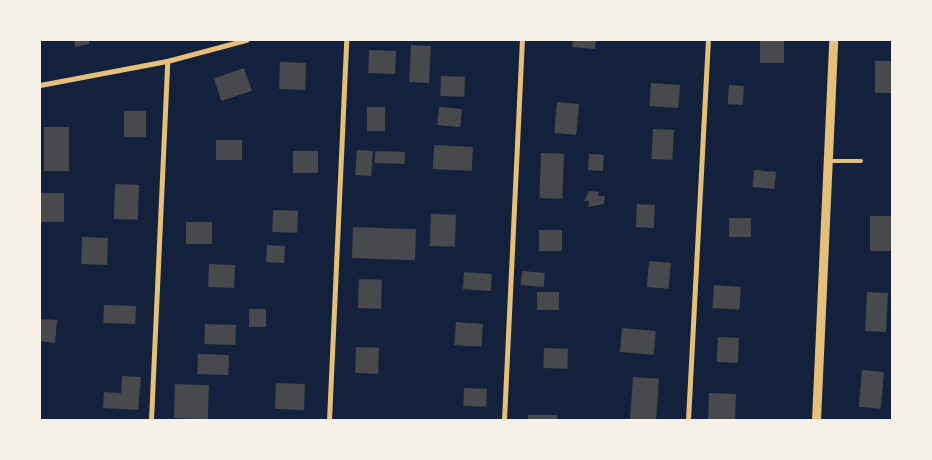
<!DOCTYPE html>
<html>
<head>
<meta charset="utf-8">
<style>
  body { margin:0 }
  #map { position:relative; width:932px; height:460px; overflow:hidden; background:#14213d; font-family:Overpass,sans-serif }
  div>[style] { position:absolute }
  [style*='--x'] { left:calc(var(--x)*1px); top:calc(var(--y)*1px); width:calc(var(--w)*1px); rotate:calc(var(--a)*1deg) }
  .building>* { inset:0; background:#48494c; transform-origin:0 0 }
  .service>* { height:4px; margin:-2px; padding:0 2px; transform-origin:2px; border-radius:2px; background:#e5c07b }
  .minor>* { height:5px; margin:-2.5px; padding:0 2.5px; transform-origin:2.5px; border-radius:2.5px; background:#e5c07b }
  .tertiary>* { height:9px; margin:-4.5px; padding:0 4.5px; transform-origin:4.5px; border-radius:4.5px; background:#e5c07b }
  span { translate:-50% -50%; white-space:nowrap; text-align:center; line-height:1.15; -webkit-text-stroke:5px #f6f1e7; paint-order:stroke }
  .frame { position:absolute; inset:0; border:41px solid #f6f1e7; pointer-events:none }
</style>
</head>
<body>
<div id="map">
  <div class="building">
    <div style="clip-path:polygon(74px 40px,89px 40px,89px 44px,75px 47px)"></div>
    <div style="clip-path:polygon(573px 40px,596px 40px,595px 49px,572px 47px)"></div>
    <div style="left:760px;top:40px;width:24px;height:23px"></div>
    <div style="left:411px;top:45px;width:20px;height:37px;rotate:3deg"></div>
    <div style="left:369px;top:50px;width:27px;height:23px;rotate:2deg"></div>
    <div style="left:875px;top:61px;width:17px;height:32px"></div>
    <div style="left:280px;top:62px;width:26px;height:27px;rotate:2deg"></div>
    <div style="left:244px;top:68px;width:24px;height:32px;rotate:71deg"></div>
    <div style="left:441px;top:76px;width:24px;height:20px;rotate:2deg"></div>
    <div style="left:651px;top:83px;width:29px;height:23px;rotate:4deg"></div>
    <div style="left:729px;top:85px;width:15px;height:19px;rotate:4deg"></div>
    <div style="left:557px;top:102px;width:22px;height:31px;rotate:5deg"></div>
    <div style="left:367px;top:107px;width:18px;height:24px"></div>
    <div style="left:439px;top:107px;width:23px;height:18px;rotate:5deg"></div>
    <div style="left:124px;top:111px;width:22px;height:26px"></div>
    <div style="left:44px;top:127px;width:25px;height:44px"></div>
    <div style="left:653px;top:129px;width:21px;height:30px;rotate:3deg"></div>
    <div style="left:216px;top:140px;width:26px;height:20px"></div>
    <div style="left:434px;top:145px;width:39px;height:24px;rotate:3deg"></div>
    <div style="left:357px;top:150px;width:16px;height:25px;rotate:4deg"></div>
    <div style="left:293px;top:151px;width:25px;height:22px"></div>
    <div style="left:375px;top:151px;width:30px;height:12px;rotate:2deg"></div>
    <div style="left:541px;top:153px;width:23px;height:45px;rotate:2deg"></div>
    <div style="left:589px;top:154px;width:15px;height:16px;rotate:4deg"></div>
    <div style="left:754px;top:170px;width:22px;height:17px;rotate:5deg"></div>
    <div style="left:115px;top:184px;width:24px;height:35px;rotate:2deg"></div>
    <div style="clip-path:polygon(589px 191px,599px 192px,598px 196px,605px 196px,604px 204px,588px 207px,589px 201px,584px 201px)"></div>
    <div style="left:40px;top:193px;width:24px;height:29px"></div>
    <div style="left:637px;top:204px;width:18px;height:23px;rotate:3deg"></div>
    <div style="left:273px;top:210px;width:25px;height:22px;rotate:2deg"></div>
    <div style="left:431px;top:214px;width:25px;height:32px;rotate:2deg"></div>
    <div style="left:870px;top:216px;width:21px;height:35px"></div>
    <div style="left:729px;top:218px;width:22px;height:19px"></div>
    <div style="left:186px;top:222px;width:26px;height:22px"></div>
    <div style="left:353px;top:227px;width:63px;height:31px;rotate:2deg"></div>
    <div style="left:539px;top:230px;width:23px;height:21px"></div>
    <div style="left:82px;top:237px;width:26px;height:27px;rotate:2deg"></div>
    <div style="left:267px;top:245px;width:18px;height:17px;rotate:3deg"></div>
    <div style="left:649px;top:261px;width:22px;height:26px;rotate:5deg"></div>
    <div style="left:209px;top:264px;width:26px;height:23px;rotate:2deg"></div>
    <div style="left:522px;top:271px;width:23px;height:14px;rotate:5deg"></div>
    <div style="left:464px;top:272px;width:28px;height:17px;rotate:4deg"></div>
    <div style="left:359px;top:279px;width:23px;height:29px;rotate:2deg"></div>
    <div style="left:714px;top:285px;width:27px;height:23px;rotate:4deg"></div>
    <div style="left:537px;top:292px;width:22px;height:18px"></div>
    <div style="left:867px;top:292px;width:21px;height:39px;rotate:3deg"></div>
    <div style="left:104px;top:305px;width:32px;height:18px;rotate:2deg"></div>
    <div style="left:249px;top:309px;width:17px;height:18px"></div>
    <div style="clip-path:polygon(40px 319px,57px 320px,55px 343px,40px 341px)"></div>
    <div style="left:456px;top:322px;width:27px;height:23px;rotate:4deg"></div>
    <div style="left:205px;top:324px;width:31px;height:20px;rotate:2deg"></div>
    <div style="left:622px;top:328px;width:34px;height:24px;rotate:5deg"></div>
    <div style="left:718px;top:337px;width:21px;height:25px;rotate:3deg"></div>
    <div style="left:356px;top:347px;width:23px;height:26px;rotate:2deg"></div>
    <div style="left:544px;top:348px;width:24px;height:20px;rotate:2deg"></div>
    <div style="left:198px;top:354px;width:31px;height:20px;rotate:2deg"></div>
    <div style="left:862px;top:370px;width:22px;height:37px;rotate:5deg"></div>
    <div style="clip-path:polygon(122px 376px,141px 377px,138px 410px,103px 408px,104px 392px,121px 393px)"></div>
    <div style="left:633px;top:377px;width:26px;height:43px;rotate:4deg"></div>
    <div style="left:276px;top:383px;width:29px;height:26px;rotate:2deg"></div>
    <div style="left:175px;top:384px;width:34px;height:34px;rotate:2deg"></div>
    <div style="left:464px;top:388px;width:23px;height:18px;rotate:2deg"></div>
    <div style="left:709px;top:393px;width:27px;height:27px;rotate:2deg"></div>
    <div style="left:528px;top:415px;width:29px;height:5px"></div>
  </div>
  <div class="service">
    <div style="--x:829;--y:161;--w:32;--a:0"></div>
  </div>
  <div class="minor">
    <div style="--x:40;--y:85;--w:129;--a:-10.7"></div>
    <div style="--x:167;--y:61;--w:82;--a:-14.9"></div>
    <div style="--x:151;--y:420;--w:359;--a:-87.4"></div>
    <div style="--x:329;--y:420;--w:380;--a:-87.4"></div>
    <div style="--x:504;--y:420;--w:380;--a:-87.3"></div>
    <div style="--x:688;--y:420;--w:381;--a:-87"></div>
  </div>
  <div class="tertiary">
    <div style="--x:816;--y:420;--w:380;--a:-87.4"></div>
  </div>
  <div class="frame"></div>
</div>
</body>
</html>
